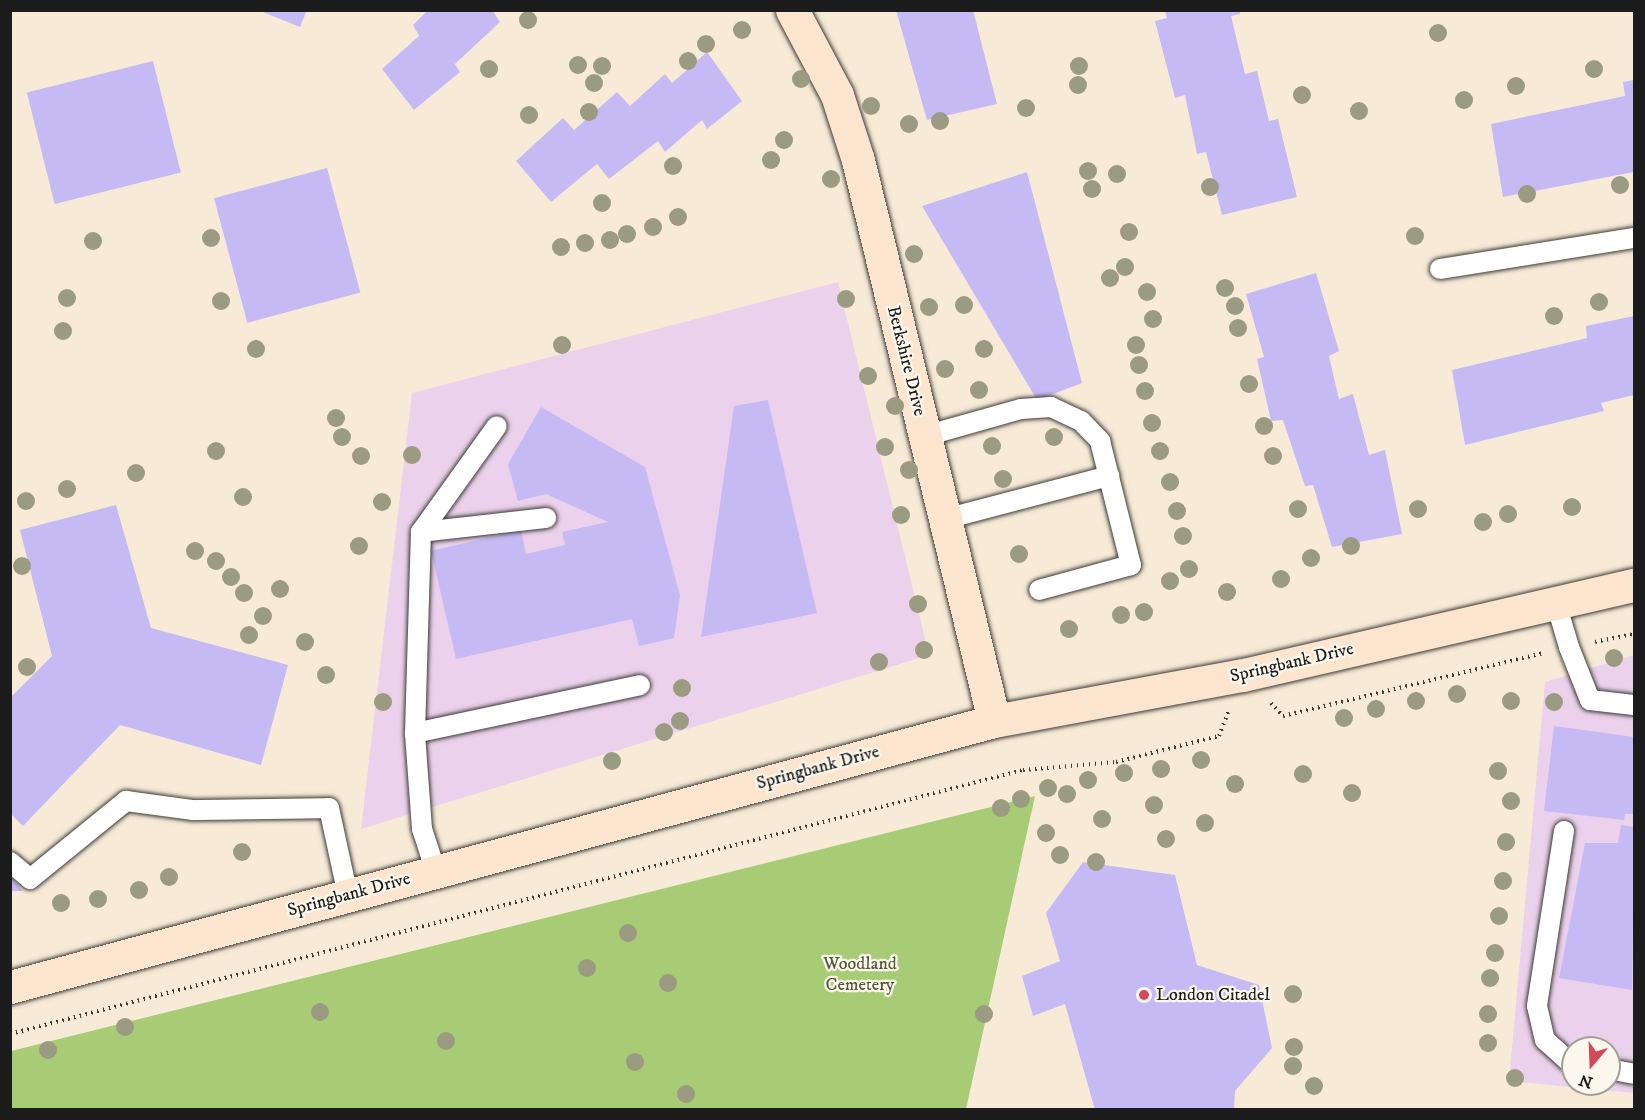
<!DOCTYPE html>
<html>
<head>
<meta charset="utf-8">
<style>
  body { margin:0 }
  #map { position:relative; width:1645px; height:1120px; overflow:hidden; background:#f7ebd7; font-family:"IM FELL DW Pica",serif }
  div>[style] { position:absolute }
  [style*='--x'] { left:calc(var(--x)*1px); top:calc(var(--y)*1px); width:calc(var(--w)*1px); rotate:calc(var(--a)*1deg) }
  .built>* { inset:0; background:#ebd1eb }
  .green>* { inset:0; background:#a8cb75 }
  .building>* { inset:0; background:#c6baf5; transform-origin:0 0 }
  .path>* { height:4px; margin-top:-2px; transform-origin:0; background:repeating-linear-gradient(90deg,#3d3b38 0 1.5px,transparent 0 6px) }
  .roads { filter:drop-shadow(0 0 2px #3d3b38) drop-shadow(0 0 2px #3d3b38) }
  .lane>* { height:20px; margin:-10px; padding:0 10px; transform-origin:10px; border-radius:10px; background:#fff }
  .secondary>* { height:33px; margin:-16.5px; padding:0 16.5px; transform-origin:16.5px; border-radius:16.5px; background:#fce5cf }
  .trees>* { width:18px; height:18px; margin:-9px; border-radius:50%; background:#9a9b81 }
  .dots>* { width:16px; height:16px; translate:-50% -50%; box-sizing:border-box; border:3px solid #fbf7ec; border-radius:50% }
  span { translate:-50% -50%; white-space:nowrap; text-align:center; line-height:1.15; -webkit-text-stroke:4.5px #fbf7ec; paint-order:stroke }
  .street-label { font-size:18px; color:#1c1c1c }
  .park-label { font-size:18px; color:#4d593b }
  .poi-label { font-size:18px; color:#1c1c1c }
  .left { translate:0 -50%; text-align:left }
  .frame { position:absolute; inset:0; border:12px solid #1c1c1c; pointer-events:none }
  .north { position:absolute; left:1561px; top:1036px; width:60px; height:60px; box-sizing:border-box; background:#fbf7ec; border:2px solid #a29f99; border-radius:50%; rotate:199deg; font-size:16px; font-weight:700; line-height:24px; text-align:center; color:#1c1c1c }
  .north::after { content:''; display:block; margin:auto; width:21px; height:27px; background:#d1495b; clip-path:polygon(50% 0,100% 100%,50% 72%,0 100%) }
</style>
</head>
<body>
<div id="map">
  <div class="built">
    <div style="clip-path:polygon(838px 282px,929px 655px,361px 829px,412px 393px)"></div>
    <div style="clip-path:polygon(evenodd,1634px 655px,1634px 1093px,1509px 1081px,1545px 682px,1634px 655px,1573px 1048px,1609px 1048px,1609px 1084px,1573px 1084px,1573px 1048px)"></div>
  </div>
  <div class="green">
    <div style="clip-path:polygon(1035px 796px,966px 1109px,11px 1109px,11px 1051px)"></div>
  </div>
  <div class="building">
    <div style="clip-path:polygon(258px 10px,307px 10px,300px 27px)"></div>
    <div style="clip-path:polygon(428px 10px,492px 10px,500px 22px,455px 64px,460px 72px,414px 110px,382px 69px,419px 36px,413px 25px)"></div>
    <div style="clip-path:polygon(896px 10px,973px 10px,997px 104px,927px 120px)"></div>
    <div style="clip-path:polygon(1165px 10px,1240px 10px,1240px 14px,1231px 16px,1245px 74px,1257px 71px,1269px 121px,1278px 119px,1297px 197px,1222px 215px,1206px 152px,1197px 154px,1185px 95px,1175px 98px,1155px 21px,1167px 18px)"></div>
    <div style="clip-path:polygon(707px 52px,742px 101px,707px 129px,702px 120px,665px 152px,658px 141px,609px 179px,597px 164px,551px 202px,516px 161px,563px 118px,574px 130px,617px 92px,630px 106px,665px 74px,672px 83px)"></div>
    <div style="left:153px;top:61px;width:115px;height:130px;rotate:76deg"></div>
    <div style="clip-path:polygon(1634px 80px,1634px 172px,1503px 197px,1491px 124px,1625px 96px,1623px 82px)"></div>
    <div style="left:327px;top:168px;width:129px;height:117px;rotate:75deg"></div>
    <div style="clip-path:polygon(1027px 172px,1082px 383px,1037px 400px,922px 206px)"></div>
    <div style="clip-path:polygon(1316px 273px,1339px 351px,1329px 356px,1339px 399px,1353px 394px,1369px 455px,1385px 450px,1402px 534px,1332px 547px,1313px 485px,1305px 486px,1283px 420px,1271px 421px,1257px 359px,1264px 357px,1246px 294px)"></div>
    <div style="clip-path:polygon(1634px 316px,1634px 395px,1601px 403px,1604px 411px,1465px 445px,1452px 370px,1587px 338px,1586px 326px)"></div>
    <div style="clip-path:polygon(768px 400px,817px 613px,701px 637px,734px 406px)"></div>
    <div style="clip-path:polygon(541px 407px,645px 467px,680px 595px,674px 638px,639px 646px,632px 619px,456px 659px,431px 551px,521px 530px,526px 554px,565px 545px,562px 532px,608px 522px,546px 494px,518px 501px,508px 464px)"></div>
    <div style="clip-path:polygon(116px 505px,151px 628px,288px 665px,261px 765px,120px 725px,23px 826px,10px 813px,10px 698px,52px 656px,20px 530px)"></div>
    <div style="clip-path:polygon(1554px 726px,1634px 737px,1634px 814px,1625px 814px,1624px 820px,1544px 811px)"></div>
    <div style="clip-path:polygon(1621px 825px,1634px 827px,1632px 990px,1559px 978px,1585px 843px,1618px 843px)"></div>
    <div style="clip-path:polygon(1083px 862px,1175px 875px,1197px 965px,1259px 985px,1272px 1048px,1235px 1091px,1234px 1110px,1095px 1110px,1065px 1004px,1033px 1016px,1022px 976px,1060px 961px,1046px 913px)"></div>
    <div style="clip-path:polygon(10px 876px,23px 891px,10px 891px)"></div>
  </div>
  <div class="path">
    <div style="--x:1595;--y:642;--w:40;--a:-12"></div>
    <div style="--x:1271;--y:703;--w:18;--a:47"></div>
    <div style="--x:1283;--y:716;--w:268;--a:-13.6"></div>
    <div style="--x:10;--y:1034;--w:1047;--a:-14.61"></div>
    <div style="--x:1023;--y:770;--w:93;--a:-4.9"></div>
    <div style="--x:1116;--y:762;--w:106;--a:-14.2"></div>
    <div style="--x:1219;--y:736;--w:26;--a:-69"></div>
  </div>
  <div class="roads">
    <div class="lane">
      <div style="--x:1440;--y:269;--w:196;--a:-9.1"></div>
      <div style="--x:925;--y:436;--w:100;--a:-15.7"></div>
      <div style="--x:1021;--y:409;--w:30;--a:-4"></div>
      <div style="--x:1051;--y:407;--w:33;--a:25"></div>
      <div style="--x:1081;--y:421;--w:28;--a:46"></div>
      <div style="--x:1100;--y:441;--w:128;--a:76"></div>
      <div style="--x:1131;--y:565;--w:95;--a:164.8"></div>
      <div style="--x:945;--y:519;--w:170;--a:-14.7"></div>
      <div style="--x:421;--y:532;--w:126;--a:-6.4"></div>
      <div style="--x:1556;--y:603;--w:46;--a:73.5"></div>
      <div style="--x:1569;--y:647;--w:57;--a:68.4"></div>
      <div style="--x:1590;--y:700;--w:44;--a:6.5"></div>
      <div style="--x:415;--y:733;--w:201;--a:-88.3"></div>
      <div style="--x:421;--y:532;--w:130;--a:-54.4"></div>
      <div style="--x:1564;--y:831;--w:177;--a:98.8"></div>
      <div style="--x:1537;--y:1006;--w:35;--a:77"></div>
      <div style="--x:1545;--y:1040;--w:31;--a:42"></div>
      <div style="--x:1568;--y:1061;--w:5;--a:11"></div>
      <div style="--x:10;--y:862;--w:26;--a:40"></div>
      <div style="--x:30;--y:879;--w:124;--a:-39.1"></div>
      <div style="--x:126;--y:801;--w:68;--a:7.7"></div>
      <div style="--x:193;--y:810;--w:136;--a:-0.8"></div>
      <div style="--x:329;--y:808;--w:90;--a:77.8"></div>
      <div style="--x:436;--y:872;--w:45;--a:-108"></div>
      <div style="--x:422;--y:829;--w:96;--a:-94.2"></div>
      <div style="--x:415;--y:733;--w:230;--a:-12"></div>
      <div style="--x:1609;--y:1069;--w:25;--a:11"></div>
    </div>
    <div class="secondary">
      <div style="--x:792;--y:10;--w:96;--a:62.1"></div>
      <div style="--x:837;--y:95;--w:68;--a:72.1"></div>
      <div style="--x:858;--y:160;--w:577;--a:76.37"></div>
      <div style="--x:10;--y:987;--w:1019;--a:-15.13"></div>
      <div style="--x:994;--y:721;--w:253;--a:-10.5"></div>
      <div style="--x:1243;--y:675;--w:401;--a:-13"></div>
    </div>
  </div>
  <div class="trees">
    <div style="left:528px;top:20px"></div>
    <div style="left:742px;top:30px"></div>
    <div style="left:1438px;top:33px"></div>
    <div style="left:706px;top:44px"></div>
    <div style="left:688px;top:61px"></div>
    <div style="left:578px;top:65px"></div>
    <div style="left:602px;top:66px"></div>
    <div style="left:1079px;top:66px"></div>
    <div style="left:489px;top:69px"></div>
    <div style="left:1594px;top:69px"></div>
    <div style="left:801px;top:79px"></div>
    <div style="left:594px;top:83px"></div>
    <div style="left:1078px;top:85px"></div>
    <div style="left:1516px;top:86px"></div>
    <div style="left:1302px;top:95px"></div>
    <div style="left:1464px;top:100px"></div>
    <div style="left:871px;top:106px"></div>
    <div style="left:1026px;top:108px"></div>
    <div style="left:1359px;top:111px"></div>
    <div style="left:589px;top:112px"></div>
    <div style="left:529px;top:115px"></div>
    <div style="left:940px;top:121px"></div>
    <div style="left:909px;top:124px"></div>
    <div style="left:784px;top:140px"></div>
    <div style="left:771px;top:160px"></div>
    <div style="left:673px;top:166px"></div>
    <div style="left:1088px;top:171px"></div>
    <div style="left:1117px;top:174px"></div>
    <div style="left:831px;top:179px"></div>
    <div style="left:1620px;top:185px"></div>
    <div style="left:1210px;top:187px"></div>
    <div style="left:1092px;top:189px"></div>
    <div style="left:1527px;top:194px"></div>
    <div style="left:602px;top:203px"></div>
    <div style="left:678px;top:217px"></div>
    <div style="left:653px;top:227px"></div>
    <div style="left:1129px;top:232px"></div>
    <div style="left:627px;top:234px"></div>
    <div style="left:1415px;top:236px"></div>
    <div style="left:211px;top:238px"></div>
    <div style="left:610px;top:240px"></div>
    <div style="left:93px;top:241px"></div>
    <div style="left:585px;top:243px"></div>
    <div style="left:561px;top:247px"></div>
    <div style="left:914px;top:254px"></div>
    <div style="left:1125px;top:267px"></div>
    <div style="left:1110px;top:278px"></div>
    <div style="left:1225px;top:288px"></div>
    <div style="left:1147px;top:292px"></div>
    <div style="left:67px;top:298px"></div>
    <div style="left:846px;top:299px"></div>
    <div style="left:221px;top:301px"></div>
    <div style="left:1599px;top:302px"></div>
    <div style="left:964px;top:305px"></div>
    <div style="left:1235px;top:306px"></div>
    <div style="left:929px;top:307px"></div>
    <div style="left:1554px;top:316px"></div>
    <div style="left:1153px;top:319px"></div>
    <div style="left:1238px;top:328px"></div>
    <div style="left:63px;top:331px"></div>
    <div style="left:562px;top:345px"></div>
    <div style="left:1136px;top:345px"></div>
    <div style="left:256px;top:349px"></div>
    <div style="left:984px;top:349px"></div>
    <div style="left:1139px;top:365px"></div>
    <div style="left:945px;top:369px"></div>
    <div style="left:868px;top:376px"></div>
    <div style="left:1249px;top:384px"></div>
    <div style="left:979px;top:390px"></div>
    <div style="left:1145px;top:391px"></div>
    <div style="left:895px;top:406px"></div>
    <div style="left:336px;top:418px"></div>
    <div style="left:1152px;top:423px"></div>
    <div style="left:1264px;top:426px"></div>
    <div style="left:342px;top:437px"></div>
    <div style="left:1054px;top:437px"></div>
    <div style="left:992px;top:446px"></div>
    <div style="left:885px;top:447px"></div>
    <div style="left:216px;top:451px"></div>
    <div style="left:1160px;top:451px"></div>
    <div style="left:412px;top:455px"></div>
    <div style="left:361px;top:456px"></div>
    <div style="left:1273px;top:456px"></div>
    <div style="left:909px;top:470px"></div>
    <div style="left:136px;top:473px"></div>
    <div style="left:1003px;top:479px"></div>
    <div style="left:1170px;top:482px"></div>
    <div style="left:67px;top:489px"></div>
    <div style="left:243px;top:497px"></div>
    <div style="left:26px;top:501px"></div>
    <div style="left:382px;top:502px"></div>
    <div style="left:1572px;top:507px"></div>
    <div style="left:1298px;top:509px"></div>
    <div style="left:1418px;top:509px"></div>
    <div style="left:1177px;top:511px"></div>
    <div style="left:1508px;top:514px"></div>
    <div style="left:901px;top:515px"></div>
    <div style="left:1483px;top:522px"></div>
    <div style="left:1183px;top:536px"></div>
    <div style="left:359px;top:546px"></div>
    <div style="left:1351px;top:546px"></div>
    <div style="left:195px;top:551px"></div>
    <div style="left:1019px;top:554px"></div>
    <div style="left:1311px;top:558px"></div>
    <div style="left:216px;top:561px"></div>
    <div style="left:22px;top:566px"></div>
    <div style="left:1189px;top:569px"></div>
    <div style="left:231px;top:577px"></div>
    <div style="left:1281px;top:579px"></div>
    <div style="left:1170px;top:581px"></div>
    <div style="left:280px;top:589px"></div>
    <div style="left:1227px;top:592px"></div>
    <div style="left:244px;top:593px"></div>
    <div style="left:918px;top:604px"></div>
    <div style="left:1144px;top:612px"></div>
    <div style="left:1121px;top:615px"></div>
    <div style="left:263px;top:616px"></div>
    <div style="left:1069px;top:629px"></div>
    <div style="left:249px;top:635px"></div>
    <div style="left:305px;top:642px"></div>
    <div style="left:924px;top:650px"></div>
    <div style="left:1614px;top:658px"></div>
    <div style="left:879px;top:662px"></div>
    <div style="left:27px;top:667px"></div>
    <div style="left:326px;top:675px"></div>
    <div style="left:682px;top:688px"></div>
    <div style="left:1457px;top:694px"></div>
    <div style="left:1416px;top:701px"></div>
    <div style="left:1511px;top:701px"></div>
    <div style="left:383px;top:702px"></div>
    <div style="left:1554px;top:702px"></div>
    <div style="left:1376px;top:709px"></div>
    <div style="left:1344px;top:718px"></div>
    <div style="left:680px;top:721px"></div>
    <div style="left:664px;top:732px"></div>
    <div style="left:1201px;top:760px"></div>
    <div style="left:612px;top:761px"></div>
    <div style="left:1161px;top:769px"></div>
    <div style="left:1498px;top:771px"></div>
    <div style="left:1124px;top:773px"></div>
    <div style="left:1303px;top:774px"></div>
    <div style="left:1088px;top:780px"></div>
    <div style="left:1235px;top:784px"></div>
    <div style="left:1048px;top:788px"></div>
    <div style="left:1352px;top:793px"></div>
    <div style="left:1067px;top:794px"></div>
    <div style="left:1021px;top:799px"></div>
    <div style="left:1511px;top:801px"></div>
    <div style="left:1154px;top:805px"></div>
    <div style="left:1001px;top:808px"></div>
    <div style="left:1102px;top:819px"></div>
    <div style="left:1205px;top:823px"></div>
    <div style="left:1046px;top:833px"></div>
    <div style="left:1166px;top:839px"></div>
    <div style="left:1506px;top:842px"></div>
    <div style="left:242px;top:852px"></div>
    <div style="left:1060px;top:855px"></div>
    <div style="left:1096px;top:862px"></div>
    <div style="left:169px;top:877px"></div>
    <div style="left:1503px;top:881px"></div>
    <div style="left:139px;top:890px"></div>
    <div style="left:98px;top:899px"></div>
    <div style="left:61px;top:903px"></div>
    <div style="left:1499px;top:916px"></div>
    <div style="left:628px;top:933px"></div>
    <div style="left:1495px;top:953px"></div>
    <div style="left:587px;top:968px"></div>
    <div style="left:1490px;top:978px"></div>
    <div style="left:668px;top:983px"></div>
    <div style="left:1293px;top:994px"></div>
    <div style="left:320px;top:1012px"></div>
    <div style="left:984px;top:1014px"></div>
    <div style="left:1488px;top:1014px"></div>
    <div style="left:125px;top:1027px"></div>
    <div style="left:446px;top:1041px"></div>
    <div style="left:1488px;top:1043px"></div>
    <div style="left:1294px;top:1047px"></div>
    <div style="left:48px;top:1050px"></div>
    <div style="left:635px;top:1062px"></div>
    <div style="left:1293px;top:1066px"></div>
    <div style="left:1515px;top:1078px"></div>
    <div style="left:1314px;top:1086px"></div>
    <div style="left:686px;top:1094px"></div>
  </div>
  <div class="dots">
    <div style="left:1144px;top:995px;background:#d1495b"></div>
  </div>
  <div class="street-label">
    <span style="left:906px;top:361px;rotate:76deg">Berkshire Drive</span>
    <span style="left:1292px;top:663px;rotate:-13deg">Springbank Drive</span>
    <span style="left:818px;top:768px;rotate:-15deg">Springbank Drive</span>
    <span style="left:349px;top:895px;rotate:-15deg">Springbank Drive</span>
  </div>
  <div class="park-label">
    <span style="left:860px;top:975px">Woodland<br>Cemetery</span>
  </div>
  <div class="poi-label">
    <span class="left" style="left:1156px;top:995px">London Citadel</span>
  </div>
  <div class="frame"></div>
  <div class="north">N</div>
</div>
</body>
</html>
